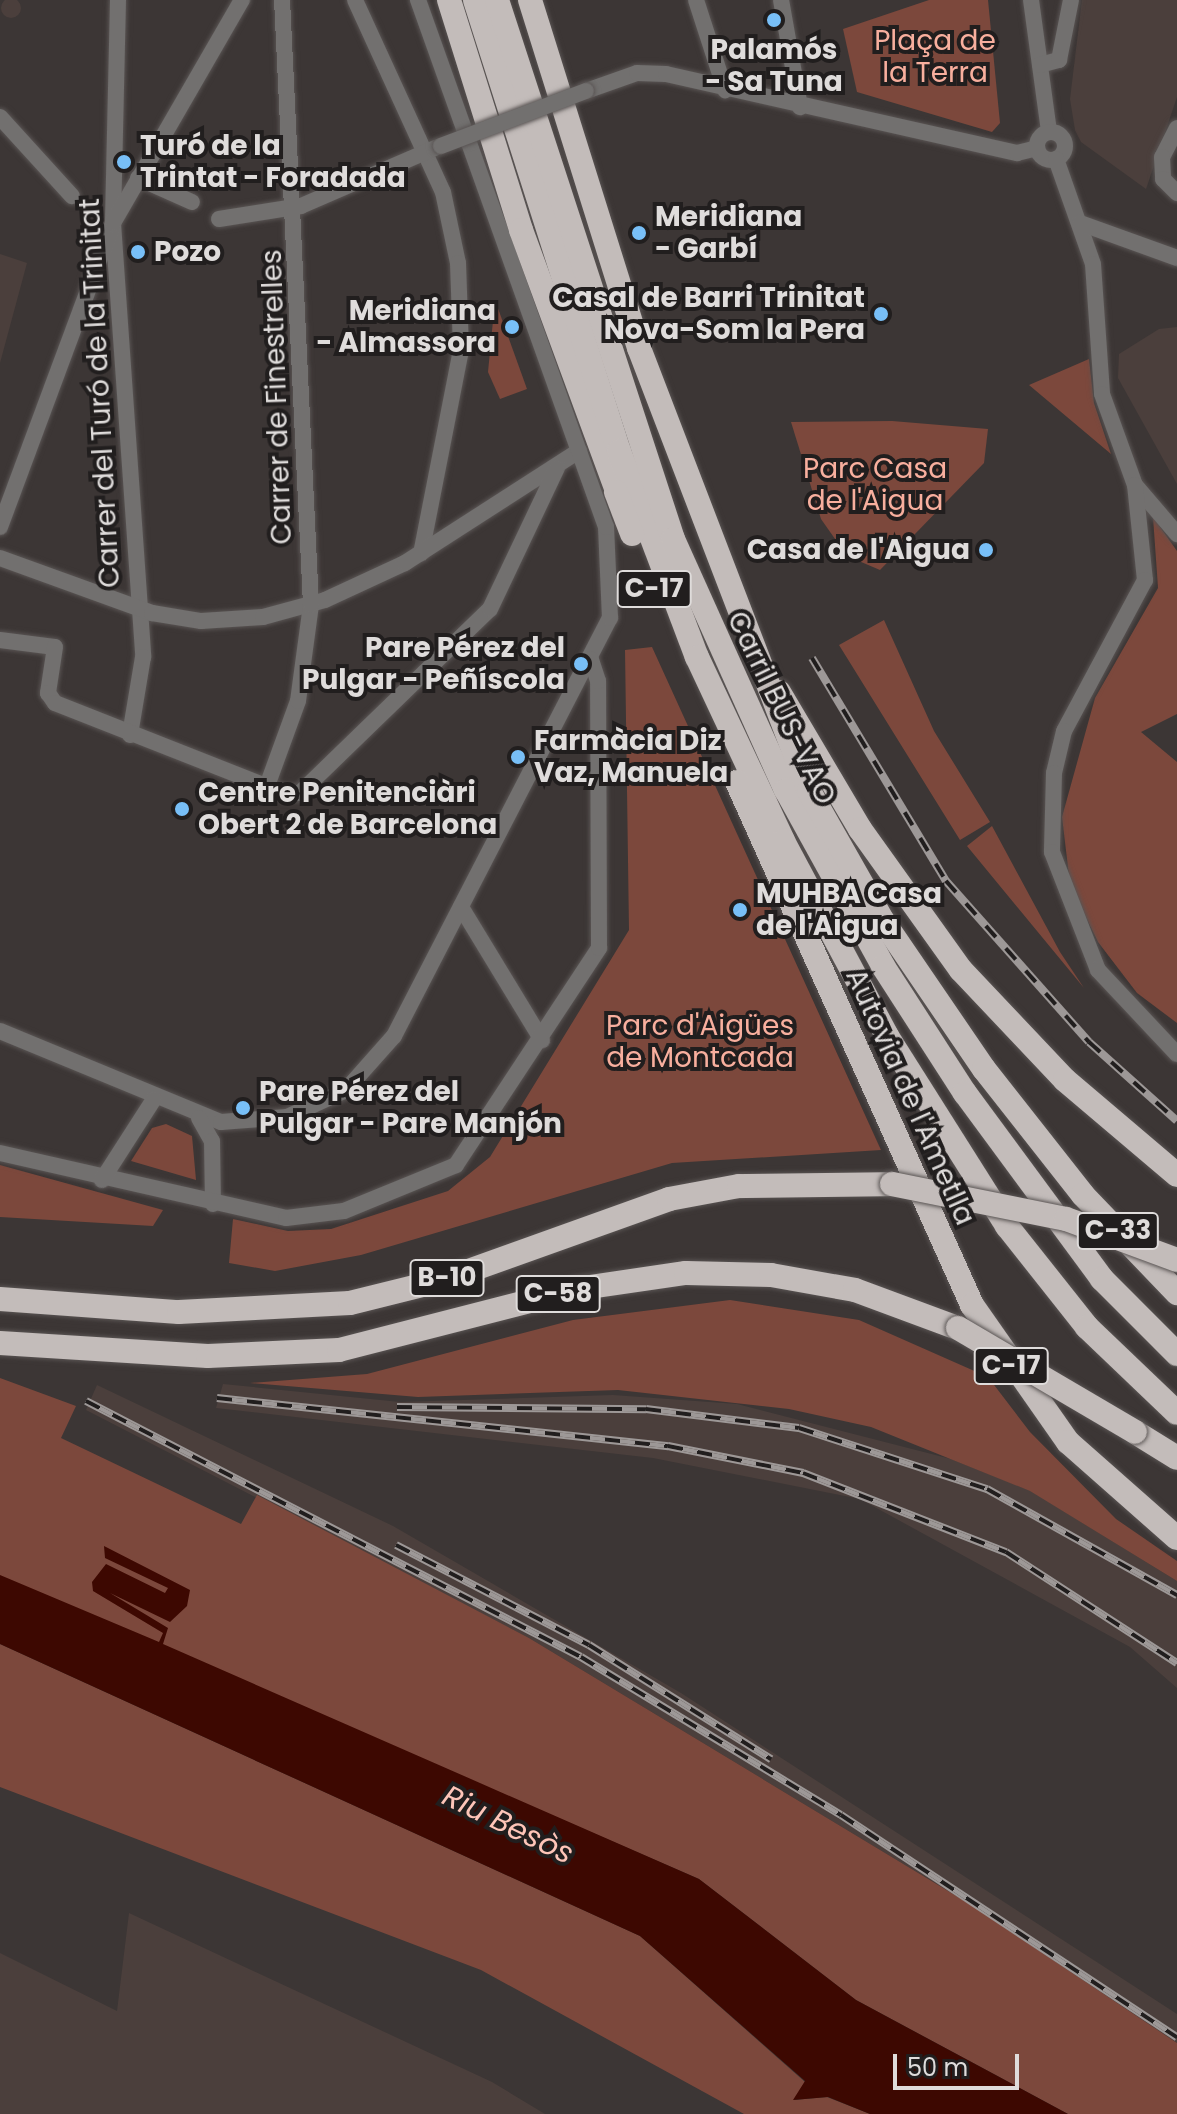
<!DOCTYPE html>
<html>
<head>
<meta charset="utf-8">
<style>
  body { margin:0 }
  #map { position:relative; width:1177px; height:2114px; overflow:hidden; background:#3c3635; font-family:Poppins,sans-serif }
  div>[style] { position:absolute }
  [style*='--x'] { left:calc(var(--x)*1px); top:calc(var(--y)*1px); width:calc(var(--w)*1px); rotate:calc(var(--a)*1deg) }
  .built>* { inset:0; background:#4b3f3c }
  .round { border-radius:50% }
  .green>* { inset:0; background:#7c483c }
  .water>* { inset:0; background:#3d0801 }
  .roads { filter:drop-shadow(0 0 2px #595453) drop-shadow(0 0 2px #595453) }
  .street>* { height:16px; margin:-8px; padding:0 8px; transform-origin:8px; border-radius:8px; background:#72706f }
  .street>.ring { margin:-8px; padding:0; box-sizing:content-box; background:none; border:16px solid #72706f; border-radius:50% }
  .highway>* { height:24px; margin:-12px; padding:0 12px; transform-origin:12px; border-radius:12px; background:#c3bcba }
  .rail>* { height:8px; margin-top:-4px; transform-origin:0; background:repeating-linear-gradient(90deg,#211e1e 0 15px,#9d9897 0 30px); box-sizing:border-box; border-block:2px solid #9d9897 }
  .bridges { filter:drop-shadow(0 0 2px #595453) drop-shadow(0 0 2px #595453) }
  .street-bridge>* { height:16px; margin:-8px; padding:0 8px; transform-origin:8px; border-radius:8px; background:#72706f }
  .highway-bridge>* { height:24px; margin:-12px; padding:0 12px; transform-origin:12px; border-radius:12px; background:#c3bcba }
  .dots>* { width:22px; height:22px; translate:-50% -50%; box-sizing:border-box; border:4px solid #211e1e; border-radius:50% }
  span { translate:-50% -50%; white-space:nowrap; text-align:center; line-height:1.15; -webkit-text-stroke:8px #211e1e; paint-order:stroke }
  .shield-label span { padding:2px 6px; background:#211e1e; border:2px solid; border-radius:6px; -webkit-text-stroke-width:0 }
  .shield-label { font-size:26px; color:#dfdcdb; font-weight:700 }
  .park-label { font-size:28px; color:#f8af9e }
  .poi-label { font-size:28px; color:#dfdcdb; font-weight:700 }
  .left { translate:0 -50%; text-align:left }
  .right { translate:-100% -50%; text-align:right }
  .street-label { font-size:28px; color:#dfdcdb }
  .water-label { font-size:30px; color:#fec5b8; font-style:italic }
  .scale { position:absolute; left:893px; top:2054px; width:126px; height:36px; box-sizing:border-box; border:4px solid #dfdcdb; border-top:0; padding-left:10px; font-size:24px; line-height:28px; white-space:nowrap; color:#dfdcdb; -webkit-text-stroke:6px #211e1e; paint-order:stroke }
</style>
</head>
<body>
<div id="map">
  <div class="built">
    <div class="round" style="left:1px;top:-2px;width:20px;height:20px"></div>
    <div style="clip-path:polygon(1082px 0,1177px 0,1177px 97px,1146px 189px,1081px 142px,1075px 130px,1070px 99px)"></div>
    <div style="clip-path:polygon(0 254px,27px 263px,0 363px)"></div>
    <div style="clip-path:polygon(1177px 327px,1177px 484px,1118px 378px,1119px 354px,1159px 329px)"></div>
    <div style="clip-path:polygon(223px 1384px,400px 1402px,613px 1395px,737px 1404px,951px 1459px,1031px 1491px,1177px 1581px,1177px 1688px,1130px 1647px,860px 1499px,653px 1458px,216px 1408px)"></div>
    <div style="clip-path:polygon(97px 1385px,393px 1526px,681px 1693px,1177px 2014px,1177px 2043px,968px 1903px,529px 1638px,86px 1410px)"></div>
    <div style="clip-path:polygon(129px 1913px,492px 2082px,545px 2114px,0 2114px,0 1953px,117px 2011px)"></div>
  </div>
  <div class="green">
    <div style="clip-path:polygon(929px 0,988px 0,1000px 123px,992px 132px,857px 92px,843px 29px)"></div>
    <div style="clip-path:polygon(495px 300px,527px 389px,500px 399px,488px 372px)"></div>
    <div style="clip-path:polygon(1089px 359px,1094px 403px,1111px 454px,1029px 385px)"></div>
    <div style="clip-path:polygon(892px 421px,988px 429px,984px 463px,880px 570px,847px 556px,821px 519px,791px 422px)"></div>
    <div style="clip-path:polygon(1153px 517px,1177px 551px,1177px 714px,1141px 732px,1177px 762px,1177px 1023px,1137px 993px,1098px 942px,1070px 884px,1062px 817px,1095px 698px,1158px 588px)"></div>
    <div style="clip-path:polygon(884px 620px,934px 731px,990px 822px,960px 840px,839px 645px)"></div>
    <div style="clip-path:polygon(652px 647px,881px 1150px,672px 1163px,361px 1255px,275px 1271px,229px 1263px,233px 1219px,288px 1231px,331px 1229px,448px 1191px,490px 1157px,629px 930px,625px 650px)"></div>
    <div style="clip-path:polygon(992px 826px,1060px 952px,1084px 988px,967px 846px)"></div>
    <div style="clip-path:polygon(166px 1124px,192px 1136px,196px 1180px,131px 1161px,152px 1128px)"></div>
    <div style="clip-path:polygon(0 1165px,163px 1210px,153px 1226px,0 1217px)"></div>
    <div style="clip-path:polygon(730px 1300px,859px 1320px,988px 1377px,1030px 1432px,1116px 1519px,1177px 1561px,1177px 1581px,1030px 1491px,871px 1427px,789px 1409px,618px 1390px,418px 1397px,250px 1383px,367px 1374px,573px 1320px)"></div>
    <div style="clip-path:polygon(0 1378px,76px 1406px,61px 1438px,241px 1524px,257px 1495px,529px 1638px,968px 1903px,1177px 2043px,1177px 2114px,1068px 2114px,856px 2000px,699px 1879px,0 1576px)"></div>
    <div style="clip-path:polygon(0 1644px,640px 1936px,805px 2082px,794px 2100px,827px 2097px,870px 2114px,744px 2114px,481px 1970px,0 1787px)"></div>
  </div>
  <div class="water">
    <div style="clip-path:polygon(104px 1546px,190px 1590px,187px 1606px,170px 1622px,110px 1593px,168px 1628px,163px 1644px,699px 1879px,856px 2000px,1068px 2114px,870px 2114px,828px 2097px,793px 2100px,805px 2081px,640px 1936px,0 1644px,0 1575px,159px 1642px,163px 1633px,93px 1591px,92px 1582px,106px 1564px,165px 1593px,168px 1588px,105px 1558px)"></div>
  </div>
  <div class="roads">
    <div class="street">
      <div style="--x:118;--y:0;--w:223;--a:91.3"></div>
      <div style="--x:113;--y:223;--w:435;--a:86"></div>
      <div style="--x:143;--y:657;--w:79;--a:99.5"></div>
      <div style="--x:355;--y:0;--w:211;--a:65.4"></div>
      <div style="--x:443;--y:192;--w:73;--a:78.1"></div>
      <div style="--x:458;--y:263;--w:87;--a:88"></div>
      <div style="--x:461;--y:350;--w:207;--a:101.1"></div>
      <div style="--x:696;--y:0;--w:95;--a:72.1"></div>
      <div style="--x:781;--y:0;--w:109;--a:79.9"></div>
      <div style="--x:1031;--y:0;--w:133;--a:82.2"></div>
      <div style="--x:1040;--y:65;--w:20;--a:-15"></div>
      <div style="--x:1059;--y:60;--w:61;--a:-78.7"></div>
      <div style="--x:586;--y:91;--w:54;--a:-19.4"></div>
      <div style="--x:637;--y:73;--w:29;--a:2"></div>
      <div style="--x:666;--y:74;--w:360;--a:12.7"></div>
      <div style="--x:1017;--y:153;--w:21;--a:-14"></div>
      <div style="--x:0;--y:117;--w:107;--a:47.7"></div>
      <div style="--x:1177;--y:128;--w:33;--a:117"></div>
      <div style="--x:1162;--y:157;--w:22;--a:87"></div>
      <div style="--x:1163;--y:179;--w:20;--a:45"></div>
      <div class="ring" style="left:1037px;top:132px;width:12px;height:12px"></div>
      <div style="--x:1056;--y:159;--w:111;--a:70.6"></div>
      <div style="--x:1093;--y:264;--w:130;--a:86"></div>
      <div style="--x:1102;--y:394;--w:97;--a:70.1"></div>
      <div style="--x:1135;--y:485;--w:65;--a:49.4"></div>
      <div style="--x:138;--y:178;--w:59;--a:24"></div>
      <div style="--x:219;--y:219;--w:83;--a:-9"></div>
      <div style="--x:301;--y:206;--w:146;--a:-23.4"></div>
      <div style="--x:1080;--y:223;--w:103;--a:19.8"></div>
      <div style="--x:1135;--y:485;--w:96;--a:84"></div>
      <div style="--x:1145;--y:580;--w:171;--a:118.2"></div>
      <div style="--x:1064;--y:731;--w:43;--a:103.4"></div>
      <div style="--x:1054;--y:773;--w:79;--a:91.5"></div>
      <div style="--x:1052;--y:852;--w:127;--a:68.7"></div>
      <div style="--x:1098;--y:970;--w:115;--a:46.8"></div>
      <div style="--x:0;--y:527;--w:324;--a:-69.6"></div>
      <div style="--x:113;--y:223;--w:258;--a:-60"></div>
      <div style="--x:0;--y:558;--w:162;--a:19.9"></div>
      <div style="--x:152;--y:613;--w:50;--a:9.3"></div>
      <div style="--x:201;--y:621;--w:62;--a:-3.7"></div>
      <div style="--x:263;--y:617;--w:64;--a:-15.3"></div>
      <div style="--x:325;--y:600;--w:88;--a:-24.8"></div>
      <div style="--x:405;--y:563;--w:207;--a:-32.8"></div>
      <div style="--x:0;--y:640;--w:55;--a:7.3"></div>
      <div style="--x:55;--y:647;--w:47;--a:98.7"></div>
      <div style="--x:48;--y:693;--w:12;--a:55"></div>
      <div style="--x:55;--y:703;--w:246;--a:21.5"></div>
      <div style="--x:284;--y:793;--w:16;--a:0"></div>
      <div style="--x:300;--y:793;--w:264;--a:-44.1"></div>
      <div style="--x:490;--y:609;--w:156;--a:-64.6"></div>
      <div style="--x:267;--y:786;--w:90;--a:-70"></div>
      <div style="--x:298;--y:701;--w:97;--a:-82.3"></div>
      <div style="--x:311;--y:605;--w:606;--a:-92.74"></div>
      <div style="--x:461;--y:907;--w:156;--a:58.7"></div>
      <div style="--x:0;--y:1031;--w:239;--a:22.4"></div>
      <div style="--x:221;--y:1122;--w:66;--a:-4.3"></div>
      <div style="--x:287;--y:1117;--w:65;--a:-24.6"></div>
      <div style="--x:346;--y:1090;--w:72;--a:-48.4"></div>
      <div style="--x:394;--y:1036;--w:471;--a:-62.7"></div>
      <div style="--x:610;--y:618;--w:91;--a:-92.5"></div>
      <div style="--x:606;--y:527;--w:560;--a:-109.63"></div>
      <div style="--x:199;--y:1118;--w:26;--a:61"></div>
      <div style="--x:212;--y:1141;--w:63;--a:89.1"></div>
      <div style="--x:0;--y:1153;--w:293;--a:12.8"></div>
      <div style="--x:286;--y:1218;--w:58;--a:-6.9"></div>
      <div style="--x:344;--y:1211;--w:121;--a:-22.3"></div>
      <div style="--x:456;--y:1165;--w:260;--a:-56.6"></div>
      <div style="--x:599;--y:948;--w:267;--a:-90.2"></div>
      <div style="--x:598;--y:681;--w:23;--a:-108"></div>
      <div style="--x:102;--y:1180;--w:96;--a:-57.3"></div>
    </div>
    <div class="highway">
      <div style="--x:449;--y:0;--w:241;--a:72.6"></div>
      <div style="--x:521;--y:230;--w:292;--a:69.8"></div>
      <div style="--x:475;--y:0;--w:473;--a:72.3"></div>
      <div style="--x:619;--y:451;--w:220;--a:69.3"></div>
      <div style="--x:697;--y:657;--w:203;--a:64.9"></div>
      <div style="--x:783;--y:841;--w:221;--a:61.9"></div>
      <div style="--x:887;--y:1036;--w:225;--a:57.7"></div>
      <div style="--x:1007;--y:1226;--w:129;--a:51.6"></div>
      <div style="--x:1087;--y:1327;--w:124;--a:43.7"></div>
      <div style="--x:497;--y:0;--w:567;--a:71.92"></div>
      <div style="--x:673;--y:539;--w:275;--a:65.8"></div>
      <div style="--x:786;--y:790;--w:201;--a:61.1"></div>
      <div style="--x:883;--y:966;--w:151;--a:57.2"></div>
      <div style="--x:965;--y:1093;--w:231;--a:53.6"></div>
      <div style="--x:1102;--y:1279;--w:106;--a:45"></div>
      <div style="--x:530;--y:0;--w:365;--a:72.6"></div>
      <div style="--x:639;--y:348;--w:474;--a:69"></div>
      <div style="--x:809;--y:791;--w:150;--a:60.4"></div>
      <div style="--x:883;--y:921;--w:179;--a:55.7"></div>
      <div style="--x:984;--y:1069;--w:160;--a:51.8"></div>
      <div style="--x:1083;--y:1195;--w:136;--a:46.2"></div>
      <div style="--x:616;--y:492;--w:45;--a:69.1"></div>
      <div style="--x:779;--y:692;--w:159;--a:59.4"></div>
      <div style="--x:860;--y:829;--w:173;--a:54.4"></div>
      <div style="--x:961;--y:970;--w:151;--a:46.6"></div>
      <div style="--x:1065;--y:1080;--w:147;--a:40.3"></div>
      <div style="--x:737;--y:782;--w:573;--a:65.8"></div>
      <div style="--x:972;--y:1305;--w:167;--a:55"></div>
      <div style="--x:1068;--y:1442;--w:145;--a:41.4"></div>
      <div style="--x:0;--y:1299;--w:179;--a:4.2"></div>
      <div style="--x:179;--y:1312;--w:171;--a:-3"></div>
      <div style="--x:350;--y:1303;--w:99;--a:-14"></div>
      <div style="--x:446;--y:1279;--w:237;--a:-19.7"></div>
      <div style="--x:669;--y:1199;--w:71;--a:-10.5"></div>
      <div style="--x:739;--y:1186;--w:153;--a:-0.7"></div>
      <div style="--x:0;--y:1343;--w:208;--a:3.6"></div>
      <div style="--x:208;--y:1356;--w:131;--a:-2.6"></div>
      <div style="--x:339;--y:1350;--w:245;--a:-14.4"></div>
      <div style="--x:576;--y:1289;--w:111;--a:-8.3"></div>
      <div style="--x:686;--y:1273;--w:85;--a:1.3"></div>
      <div style="--x:771;--y:1275;--w:85;--a:10.1"></div>
      <div style="--x:855;--y:1290;--w:110;--a:20.3"></div>
      <div style="--x:1135;--y:1432;--w:49;--a:31.8"></div>
    </div>
  </div>
  <div class="rail">
    <div style="--x:812;--y:658;--w:260;--a:59"></div>
    <div style="--x:946;--y:881;--w:215;--a:48.4"></div>
    <div style="--x:1089;--y:1042;--w:118;--a:41.9"></div>
    <div style="--x:217;--y:1398;--w:454;--a:6.1"></div>
    <div style="--x:668;--y:1446;--w:138;--a:11.3"></div>
    <div style="--x:803;--y:1473;--w:218;--a:21.3"></div>
    <div style="--x:1006;--y:1552;--w:204;--a:33"></div>
    <div style="--x:86;--y:1401;--w:557;--a:27.35"></div>
    <div style="--x:581;--y:1657;--w:304;--a:31.3"></div>
    <div style="--x:841;--y:1815;--w:403;--a:33.5"></div>
    <div style="--x:397;--y:1407;--w:249;--a:0.5"></div>
    <div style="--x:646;--y:1409;--w:154;--a:7.1"></div>
    <div style="--x:799;--y:1428;--w:198;--a:18"></div>
    <div style="--x:987;--y:1489;--w:218;--a:29.2"></div>
    <div style="--x:396;--y:1545;--w:217;--a:27.4"></div>
    <div style="--x:589;--y:1645;--w:215;--a:32.1"></div>
  </div>
  <div class="bridges">
    <div class="street-bridge">
      <div style="--x:441;--y:146;--w:155;--a:-20.8"></div>
    </div>
    <div class="highway-bridge">
      <div style="--x:892;--y:1184;--w:177;--a:11.4"></div>
      <div style="--x:1066;--y:1219;--w:118;--a:20.3"></div>
      <div style="--x:958;--y:1328;--w:205;--a:30.4"></div>
    </div>
  </div>
  <div class="dots">
    <div style="left:774px;top:20px;background:#78bff7"></div>
    <div style="left:124px;top:162px;background:#78bff7"></div>
    <div style="left:639px;top:233px;background:#78bff7"></div>
    <div style="left:138px;top:252px;background:#78bff7"></div>
    <div style="left:881px;top:314px;background:#78bff7"></div>
    <div style="left:512px;top:327px;background:#78bff7"></div>
    <div style="left:986px;top:550px;background:#78bff7"></div>
    <div style="left:581px;top:664px;background:#78bff7"></div>
    <div style="left:518px;top:757px;background:#78bff7"></div>
    <div style="left:182px;top:809px;background:#78bff7"></div>
    <div style="left:740px;top:910px;background:#78bff7"></div>
    <div style="left:243px;top:1108px;background:#78bff7"></div>
  </div>
  <div class="shield-label">
    <span style="left:654px;top:589px">C-17</span>
    <span style="left:1118px;top:1231px">C-33</span>
    <span style="left:447px;top:1278px">B-10</span>
    <span style="left:558px;top:1294px">C-58</span>
    <span style="left:1011px;top:1366px">C-17</span>
  </div>
  <div class="park-label">
    <span style="left:935px;top:57px">Plaça de<br>la Terra</span>
    <span style="left:875px;top:485px">Parc Casa<br>de l'Aigua</span>
    <span style="left:700px;top:1042px">Parc d'Aigües<br>de Montcada</span>
  </div>
  <div class="poi-label">
    <span style="left:774px;top:66px">Palamós<br>- Sa Tuna</span>
    <span class="left" style="left:140px;top:162px">Turó de la<br>Trintat - Foradada</span>
    <span class="left" style="left:655px;top:233px">Meridiana<br>- Garbí</span>
    <span class="left" style="left:154px;top:252px">Pozo</span>
    <span class="right" style="left:865px;top:314px">Casal de Barri Trinitat<br>Nova-Som la Pera</span>
    <span class="right" style="left:496px;top:327px">Meridiana<br>- Almassora</span>
    <span class="right" style="left:970px;top:550px">Casa de l'Aigua</span>
    <span class="right" style="left:565px;top:664px">Pare Pérez del<br>Pulgar - Peñíscola</span>
    <span class="left" style="left:534px;top:757px">Farmàcia Diz<br>Vaz, Manuela</span>
    <span class="left" style="left:198px;top:809px">Centre Penitenciàri<br>Obert 2 de Barcelona</span>
    <span class="left" style="left:756px;top:910px">MUHBA Casa<br>de l'Aigua</span>
    <span class="left" style="left:259px;top:1108px">Pare Pérez del<br>Pulgar - Pare Manjón</span>
  </div>
  <div class="street-label">
    <span style="left:100px;top:393px;rotate:-93deg">Carrer del Turó de la Trinitat</span>
    <span style="left:277px;top:397px;rotate:-92deg">Carrer de Finestrelles</span>
    <span style="left:781px;top:708px;rotate:64deg">Carril BUS-VAO</span>
    <span style="left:910px;top:1097px;rotate:66deg">Autovia de l'Ametlla</span>
  </div>
  <div class="water-label">
    <span style="left:508px;top:1825px;rotate:26deg">Riu Besòs</span>
  </div>
  <div class="scale">50 m</div>
</div>
</body>
</html>
